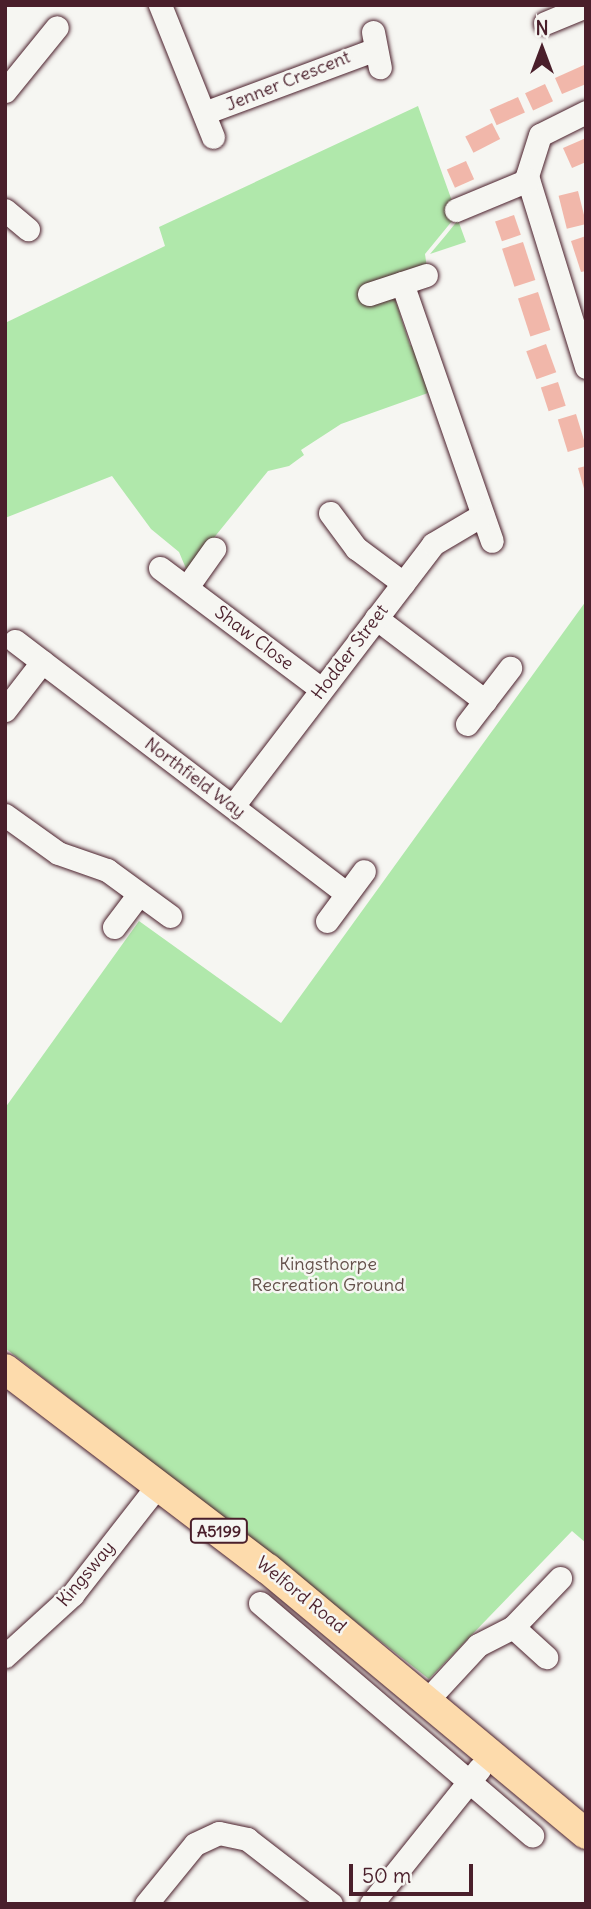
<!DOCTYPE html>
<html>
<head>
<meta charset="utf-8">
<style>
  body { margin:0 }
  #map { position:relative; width:591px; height:1909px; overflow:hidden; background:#f6f6f2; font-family:Delius,sans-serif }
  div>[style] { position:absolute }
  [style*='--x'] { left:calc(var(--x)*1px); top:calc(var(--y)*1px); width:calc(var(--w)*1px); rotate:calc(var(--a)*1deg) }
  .green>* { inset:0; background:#b0e8ab }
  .building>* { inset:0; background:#f1b7aa; transform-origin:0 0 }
  .roads { filter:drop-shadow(0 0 2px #4a1f2b) drop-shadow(0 0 2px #4a1f2b) }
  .minor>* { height:23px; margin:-11.5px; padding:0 11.5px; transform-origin:11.5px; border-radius:11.5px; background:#f6f6f2 }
  .major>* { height:30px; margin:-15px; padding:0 15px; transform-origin:15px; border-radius:15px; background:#fddbac }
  span { translate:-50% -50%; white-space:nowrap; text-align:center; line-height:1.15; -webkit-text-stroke:5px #f6f6f2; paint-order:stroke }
  .shield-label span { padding:2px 5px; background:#f6f6f2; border:2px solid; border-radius:5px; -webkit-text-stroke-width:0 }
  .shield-label { font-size:16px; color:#4a1f2b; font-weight:700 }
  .street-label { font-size:18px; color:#4a1f2b }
  .park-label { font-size:18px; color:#64514b }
  .frame { position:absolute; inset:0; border:7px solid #4a1f2b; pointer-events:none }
  .north { position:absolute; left:507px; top:14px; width:70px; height:70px; -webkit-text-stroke:5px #f6f6f2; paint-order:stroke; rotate:0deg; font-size:19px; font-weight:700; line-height:28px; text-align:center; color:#4a1f2b }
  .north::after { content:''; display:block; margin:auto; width:24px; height:32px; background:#4a1f2b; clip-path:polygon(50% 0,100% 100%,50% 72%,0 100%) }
  .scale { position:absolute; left:349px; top:1864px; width:124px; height:32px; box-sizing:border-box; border:4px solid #4a1f2b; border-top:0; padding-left:9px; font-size:21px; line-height:24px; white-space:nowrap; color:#4a1f2b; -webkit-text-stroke:5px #f6f6f2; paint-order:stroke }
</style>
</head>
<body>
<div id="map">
  <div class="green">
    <div style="clip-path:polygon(418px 106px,457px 215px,425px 254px,427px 268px,394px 296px,410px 345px,418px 349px,428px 393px,341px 424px,301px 450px,304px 455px,289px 466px,268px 471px,187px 571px,179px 552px,151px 529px,112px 476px,5px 518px,5px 323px,165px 246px,159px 227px)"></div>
    <div style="clip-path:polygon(458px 220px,466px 242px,430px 254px,446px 235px)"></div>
    <div style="clip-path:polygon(586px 601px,586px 1543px,572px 1531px,429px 1679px,5px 1348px,5px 1108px,139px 921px,281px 1023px)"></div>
  </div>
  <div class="building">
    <div style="clip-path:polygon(584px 65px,586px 84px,562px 94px,555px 78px)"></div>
    <div style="left:545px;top:84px;width:19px;height:22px;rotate:65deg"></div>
    <div style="left:518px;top:97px;width:17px;height:31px;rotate:66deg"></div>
    <div style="left:492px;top:123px;width:18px;height:30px;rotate:63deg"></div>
    <div style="clip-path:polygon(586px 138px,586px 162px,572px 168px,563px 148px)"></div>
    <div style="left:466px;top:161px;width:20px;height:21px;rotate:66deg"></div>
    <div style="left:578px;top:191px;width:34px;height:20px;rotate:76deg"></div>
    <div style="left:514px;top:215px;width:21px;height:20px;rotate:71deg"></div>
    <div style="clip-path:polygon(586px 236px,586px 271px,581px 272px,571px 241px)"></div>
    <div style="left:523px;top:242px;width:40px;height:22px;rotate:72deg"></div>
    <div style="left:538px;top:292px;width:40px;height:21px;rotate:72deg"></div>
    <div style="left:546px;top:344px;width:30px;height:21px;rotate:70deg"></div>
    <div style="left:558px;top:382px;width:25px;height:18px;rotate:72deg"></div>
    <div style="left:576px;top:414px;width:34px;height:19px;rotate:73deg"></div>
    <div style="clip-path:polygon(586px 466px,586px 492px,585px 492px,578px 468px)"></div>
  </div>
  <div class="roads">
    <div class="minor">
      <div style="--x:160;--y:5;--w:142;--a:68.1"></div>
      <div style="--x:545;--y:23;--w:44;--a:-22.5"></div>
      <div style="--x:373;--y:32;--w:36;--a:79"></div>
      <div style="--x:5;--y:91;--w:82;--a:-50.9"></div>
      <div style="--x:586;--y:112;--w:51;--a:153.4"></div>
      <div style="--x:540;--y:135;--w:43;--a:107.6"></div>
      <div style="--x:527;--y:176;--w:200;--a:72.8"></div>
      <div style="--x:204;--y:113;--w:180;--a:-20.4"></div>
      <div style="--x:5;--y:210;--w:30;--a:40"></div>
      <div style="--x:456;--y:210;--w:78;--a:-22.6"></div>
      <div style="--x:402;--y:283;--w:273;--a:70.8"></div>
      <div style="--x:369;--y:294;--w:60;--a:-18.4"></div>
      <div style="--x:330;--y:513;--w:44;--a:53.4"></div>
      <div style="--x:356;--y:548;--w:59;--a:36.7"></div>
      <div style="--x:160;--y:568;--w:201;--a:36.9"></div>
      <div style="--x:187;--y:587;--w:47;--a:-54.6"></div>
      <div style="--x:376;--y:618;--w:137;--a:37.3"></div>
      <div style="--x:15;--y:641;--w:417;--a:37.3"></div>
      <div style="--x:5;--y:710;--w:61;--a:-52.4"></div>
      <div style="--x:467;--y:724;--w:71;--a:-52.5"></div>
      <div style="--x:233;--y:806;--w:330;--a:-52.6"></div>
      <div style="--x:433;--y:544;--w:57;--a:-30.6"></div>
      <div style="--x:5;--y:815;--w:65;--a:35.6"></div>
      <div style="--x:58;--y:853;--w:52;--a:19.1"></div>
      <div style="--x:107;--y:870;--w:78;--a:36.1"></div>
      <div style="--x:327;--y:921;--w:62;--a:-53.5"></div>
      <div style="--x:114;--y:927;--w:41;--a:-52.9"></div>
      <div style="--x:260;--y:1603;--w:358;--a:40.5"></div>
      <div style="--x:513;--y:1627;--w:45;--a:42.3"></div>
      <div style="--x:5;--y:1656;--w:91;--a:-42.3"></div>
      <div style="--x:72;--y:1595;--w:140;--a:-52"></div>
      <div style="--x:429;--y:1698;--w:72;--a:-47.2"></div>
      <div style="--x:478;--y:1645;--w:39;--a:-27"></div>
      <div style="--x:513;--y:1627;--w:68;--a:-46.2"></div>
      <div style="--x:146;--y:1904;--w:77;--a:-50.8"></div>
      <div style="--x:195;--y:1844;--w:26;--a:-25"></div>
      <div style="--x:219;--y:1833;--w:29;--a:12"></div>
      <div style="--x:247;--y:1839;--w:106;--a:37.7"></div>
      <div style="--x:371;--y:1904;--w:173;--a:-51.3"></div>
    </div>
    <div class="major">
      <div style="--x:5;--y:1369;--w:330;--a:37.3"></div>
      <div style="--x:268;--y:1569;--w:414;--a:39.8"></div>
    </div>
  </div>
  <div class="shield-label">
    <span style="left:219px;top:1531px">A5199</span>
  </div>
  <div class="street-label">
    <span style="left:288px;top:81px;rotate:-22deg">Jenner Crescent</span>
    <span style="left:254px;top:638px;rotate:37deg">Shaw Close</span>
    <span style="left:350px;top:652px;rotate:-53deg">Hodder Street</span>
    <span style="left:195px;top:778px;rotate:37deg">Northfield Way</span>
    <span style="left:86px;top:1574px;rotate:-50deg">Kingsway</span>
    <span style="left:301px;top:1595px;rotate:39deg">Welford Road</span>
  </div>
  <div class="park-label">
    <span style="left:328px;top:1275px">Kingsthorpe<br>Recreation Ground</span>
  </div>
  <div class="frame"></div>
  <div class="north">N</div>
  <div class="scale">50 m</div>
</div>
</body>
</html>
